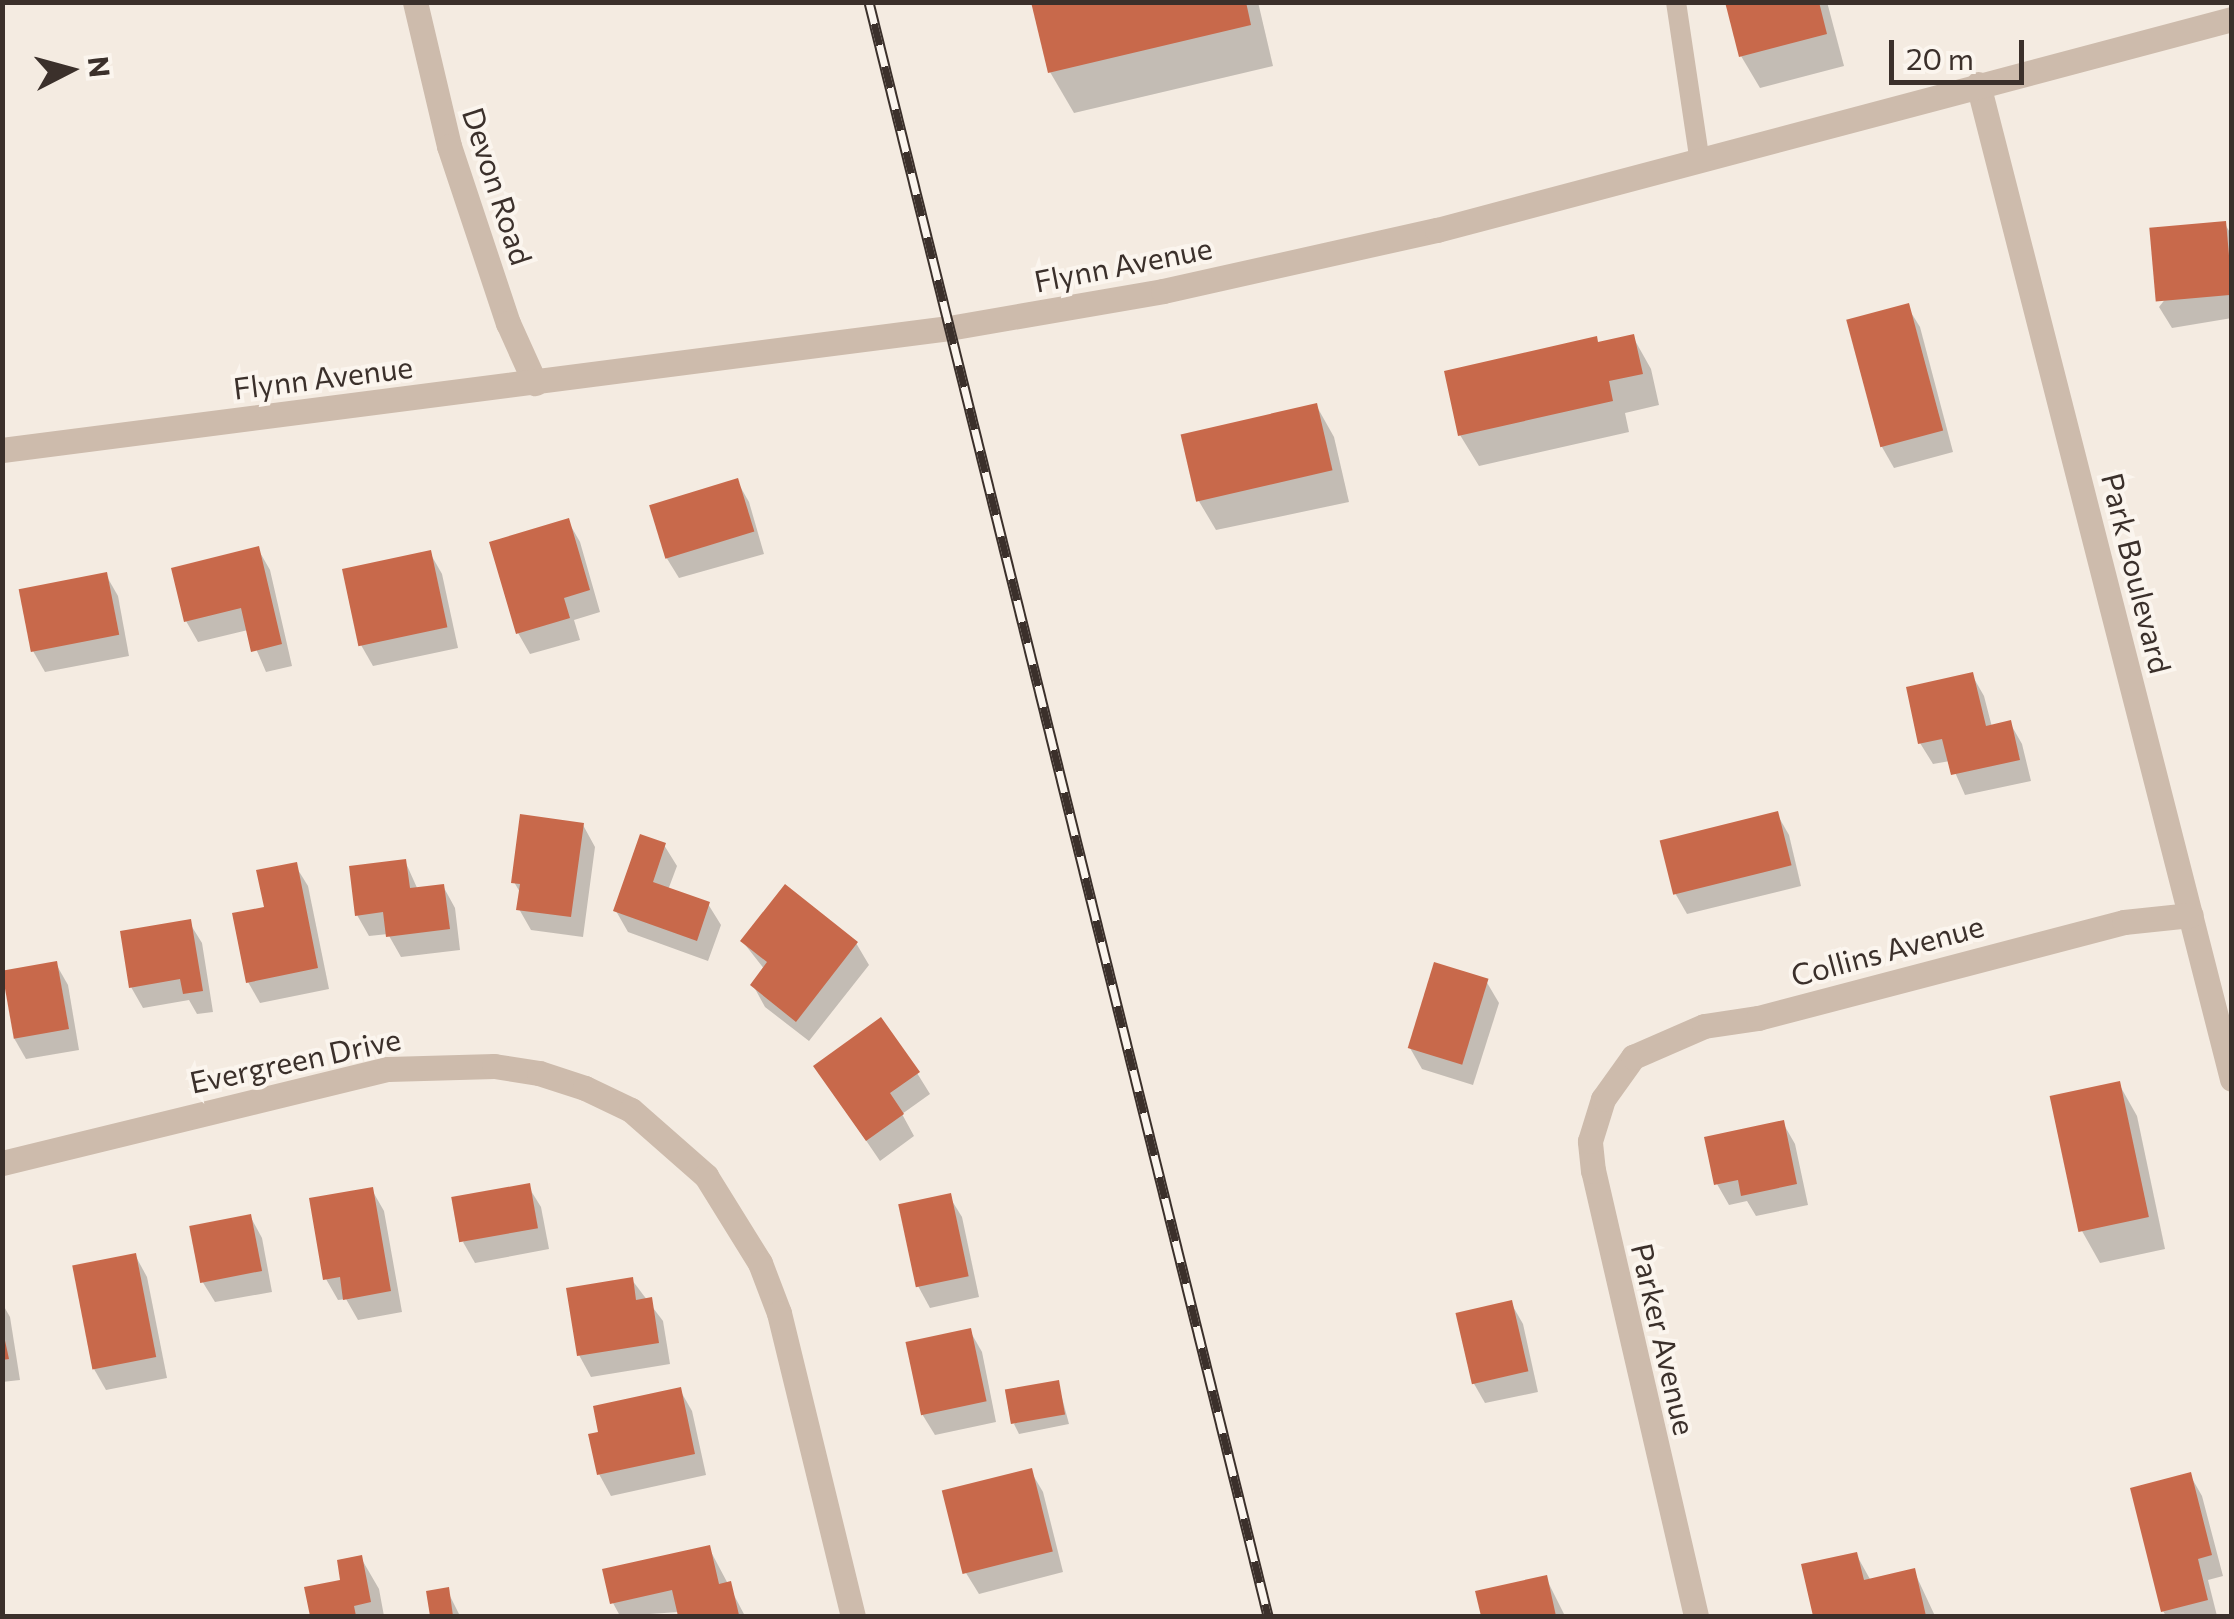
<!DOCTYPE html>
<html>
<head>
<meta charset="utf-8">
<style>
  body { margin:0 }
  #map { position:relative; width:2234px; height:1619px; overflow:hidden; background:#f4ebe1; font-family:Commissioner,sans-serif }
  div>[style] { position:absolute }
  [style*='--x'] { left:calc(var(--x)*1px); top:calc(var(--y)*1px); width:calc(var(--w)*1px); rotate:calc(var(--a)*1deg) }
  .shadow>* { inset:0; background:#0003 }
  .building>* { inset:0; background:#c8694b; transform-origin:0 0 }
  .service>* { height:20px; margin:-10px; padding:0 10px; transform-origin:10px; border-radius:10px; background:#cdbbac }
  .minor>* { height:25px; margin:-12.5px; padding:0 12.5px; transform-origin:12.5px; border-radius:12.5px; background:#cdbbac }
  .rail>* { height:11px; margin-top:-5.5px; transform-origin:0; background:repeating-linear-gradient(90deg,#fbf5ee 0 22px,#3b302b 0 44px); box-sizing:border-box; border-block:2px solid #3b302b }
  span { translate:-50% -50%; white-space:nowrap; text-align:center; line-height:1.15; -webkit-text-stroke:8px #fbf5ee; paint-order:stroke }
  .street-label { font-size:30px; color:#3b302b }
  .frame { position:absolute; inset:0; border:5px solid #3b302b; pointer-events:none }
  .north { position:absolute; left:20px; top:20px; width:100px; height:100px; -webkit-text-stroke:8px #fbf5ee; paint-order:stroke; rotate:84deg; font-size:28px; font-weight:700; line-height:40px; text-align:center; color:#3b302b }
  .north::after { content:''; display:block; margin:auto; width:35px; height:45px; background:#3b302b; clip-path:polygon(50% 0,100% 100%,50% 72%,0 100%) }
  .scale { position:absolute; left:1889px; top:40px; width:135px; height:45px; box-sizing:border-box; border:5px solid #3b302b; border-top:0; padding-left:12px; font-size:30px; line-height:35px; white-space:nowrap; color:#3b302b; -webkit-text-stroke:8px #fbf5ee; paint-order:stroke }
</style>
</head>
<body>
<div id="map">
  <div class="shadow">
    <div style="clip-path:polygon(1033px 2px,1258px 2px,1273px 66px,1074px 113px,1050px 72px)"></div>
    <div style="clip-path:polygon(1728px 2px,1827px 2px,1844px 66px,1760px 88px,1741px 56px)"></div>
    <div style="clip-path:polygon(2225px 224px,2232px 236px,2232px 318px,2172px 328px,2159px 307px)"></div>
    <div style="clip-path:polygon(1907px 306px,1920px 327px,1953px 452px,1894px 468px,1882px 447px)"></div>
    <div style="clip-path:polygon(1633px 337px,1651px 369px,1659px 405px,1625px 413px,1629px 432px,1479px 466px,1460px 435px,1599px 345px)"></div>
    <div style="clip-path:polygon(1316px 405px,1334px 437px,1349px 502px,1216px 530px,1197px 498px)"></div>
    <div style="clip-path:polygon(737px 481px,749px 502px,764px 554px,679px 578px,666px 557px)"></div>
    <div style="clip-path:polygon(568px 521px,580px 542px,600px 612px,574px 620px,580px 640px,530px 654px,518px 633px,492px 543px)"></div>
    <div style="clip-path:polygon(258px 549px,270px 570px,292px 666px,266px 672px,248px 630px,198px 642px,186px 621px)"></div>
    <div style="clip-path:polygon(430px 553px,442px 574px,458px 648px,373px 666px,361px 645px)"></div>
    <div style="clip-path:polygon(106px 575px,118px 596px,129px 656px,45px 672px,33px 651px)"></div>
    <div style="clip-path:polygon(1972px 675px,1984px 696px,1992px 727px,2010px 723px,2022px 744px,2031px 781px,1965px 795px,1950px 761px,1933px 764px,1920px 743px)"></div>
    <div style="clip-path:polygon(1777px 814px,1789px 835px,1801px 886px,1687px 914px,1675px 893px)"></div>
    <div style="clip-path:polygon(583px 825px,595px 847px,583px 937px,531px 930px,519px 909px,521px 894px,514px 882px)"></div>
    <div style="clip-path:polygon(664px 845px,677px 866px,668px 890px,708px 904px,721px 925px,708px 961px,628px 932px,616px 911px)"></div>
    <div style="clip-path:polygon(405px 861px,418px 890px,443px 886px,455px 908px,460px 950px,401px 957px,388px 934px,369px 936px,357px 915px)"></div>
    <div style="clip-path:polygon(295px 865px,308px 886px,329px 989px,260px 1003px,248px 982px)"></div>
    <div style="clip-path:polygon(189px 922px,202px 943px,213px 1012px,197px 1014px,189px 1000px,143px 1008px,131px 987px)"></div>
    <div style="clip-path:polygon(743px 942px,856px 943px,869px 965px,809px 1041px,765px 1007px,753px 985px,765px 970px)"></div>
    <div style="clip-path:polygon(56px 964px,68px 985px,79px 1050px,26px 1059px,14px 1038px)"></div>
    <div style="clip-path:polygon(1486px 981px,1499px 1003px,1473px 1085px,1422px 1069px,1410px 1048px)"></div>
    <div style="clip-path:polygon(816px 1067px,917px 1073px,930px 1094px,902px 1114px,914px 1136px,880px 1161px)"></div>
    <div style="clip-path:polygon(2119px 1084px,2137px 1116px,2165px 1249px,2100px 1263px,2082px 1231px)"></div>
    <div style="clip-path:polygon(1783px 1123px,1795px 1144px,1808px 1205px,1756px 1216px,1747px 1201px,1729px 1205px,1717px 1184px)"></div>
    <div style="clip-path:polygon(528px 1186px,541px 1207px,549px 1249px,475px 1263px,463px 1242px)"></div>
    <div style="clip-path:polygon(372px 1190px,384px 1211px,402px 1312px,358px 1320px,346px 1299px,338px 1300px,326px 1279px)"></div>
    <div style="clip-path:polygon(949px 1196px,962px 1217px,979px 1297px,930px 1308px,918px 1286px)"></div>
    <div style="clip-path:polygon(250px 1216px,262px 1238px,272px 1292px,215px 1302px,202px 1281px)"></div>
    <div style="clip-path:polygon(135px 1255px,147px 1277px,167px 1378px,106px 1390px,94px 1369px)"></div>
    <div style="clip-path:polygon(632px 1280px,663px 1321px,670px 1364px,591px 1377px,579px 1355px)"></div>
    <div style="clip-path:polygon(2px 1303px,10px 1317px,20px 1380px,2px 1382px)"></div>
    <div style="clip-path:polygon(1511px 1303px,1523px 1324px,1538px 1392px,1485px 1403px,1473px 1382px)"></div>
    <div style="clip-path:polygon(970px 1331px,982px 1352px,996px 1422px,935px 1435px,922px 1414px)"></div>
    <div style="clip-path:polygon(1058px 1383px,1069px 1424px,1019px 1434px,1014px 1424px)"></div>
    <div style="clip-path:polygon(680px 1390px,692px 1411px,706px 1475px,611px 1496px,599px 1474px)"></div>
    <div style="clip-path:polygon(1030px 1470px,1043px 1492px,1063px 1572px,979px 1594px,966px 1573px)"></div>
    <div style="clip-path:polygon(2190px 1475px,2202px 1496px,2223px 1576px,2208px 1580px,2217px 1616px,2166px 1616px,2163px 1611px)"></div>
    <div style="clip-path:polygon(709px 1548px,745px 1616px,680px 1616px,679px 1612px,620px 1616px,613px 1603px)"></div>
    <div style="clip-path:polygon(1856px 1554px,1871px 1581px,1914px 1571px,1935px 1616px,1815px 1616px,1804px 1566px)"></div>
    <div style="clip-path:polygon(361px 1558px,379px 1589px,384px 1616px,313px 1616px,307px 1589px,343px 1582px)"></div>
    <div style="clip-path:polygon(1546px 1578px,1565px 1616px,1483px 1616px,1478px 1592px)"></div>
    <div style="clip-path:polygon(447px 1590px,460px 1616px,432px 1616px,428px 1593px)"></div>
  </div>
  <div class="building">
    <div style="clip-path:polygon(1031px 2px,1246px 2px,1251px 25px,1048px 73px)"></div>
    <div style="clip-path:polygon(1725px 2px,1819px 2px,1827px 34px,1739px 57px)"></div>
    <div style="left:2226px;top:221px;width:74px;height:77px;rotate:85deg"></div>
    <div style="left:1909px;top:303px;width:132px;height:65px;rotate:75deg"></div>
    <div style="clip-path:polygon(1634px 334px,1643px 374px,1609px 381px,1613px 401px,1458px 436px,1444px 371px,1597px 336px,1598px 342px)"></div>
    <div style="left:1317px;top:403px;width:69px;height:140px;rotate:77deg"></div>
    <div style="left:738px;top:478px;width:56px;height:93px;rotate:73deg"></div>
    <div style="clip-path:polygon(569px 518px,590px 590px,564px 598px,570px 618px,516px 634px,489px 542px)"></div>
    <div style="clip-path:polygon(259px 546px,282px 644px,251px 652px,241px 608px,184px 622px,171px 568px)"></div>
    <div style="left:431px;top:550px;width:79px;height:91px;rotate:78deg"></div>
    <div style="left:107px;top:572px;width:64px;height:90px;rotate:79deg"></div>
    <div style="clip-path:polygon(1973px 672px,1986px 726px,2011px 720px,2020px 760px,1951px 775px,1942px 739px,1918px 744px,1906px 687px)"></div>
    <div style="left:1778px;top:811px;width:56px;height:122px;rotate:76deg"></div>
    <div style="clip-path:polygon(520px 814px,584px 823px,571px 917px,516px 910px,520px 884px,511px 883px)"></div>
    <div style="clip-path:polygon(640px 834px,666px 843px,653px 882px,710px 902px,697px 941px,613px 911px)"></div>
    <div style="clip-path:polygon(406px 859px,410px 888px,444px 884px,450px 929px,386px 937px,383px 912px,355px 916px,349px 866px)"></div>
    <div style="clip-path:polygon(297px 862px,318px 968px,246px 983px,232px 913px,264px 907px,256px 870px)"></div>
    <div style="clip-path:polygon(785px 884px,858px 942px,796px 1022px,750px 985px,767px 962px,740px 941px)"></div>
    <div style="clip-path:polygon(191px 919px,203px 991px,183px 994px,180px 979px,129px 988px,120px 931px)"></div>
    <div style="left:57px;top:961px;width:69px;height:56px;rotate:80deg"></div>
    <div style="left:1434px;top:962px;width:57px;height:90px;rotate:17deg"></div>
    <div style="clip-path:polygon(881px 1017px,920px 1072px,890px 1093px,904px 1114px,866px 1141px,813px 1066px)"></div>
    <div style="left:2120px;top:1081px;width:139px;height:72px;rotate:78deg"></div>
    <div style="clip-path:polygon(1784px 1120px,1797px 1184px,1741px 1196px,1738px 1180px,1714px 1185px,1704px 1137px)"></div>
    <div style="left:530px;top:1183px;width:46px;height:80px;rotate:80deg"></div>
    <div style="clip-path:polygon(373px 1187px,391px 1291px,343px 1300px,340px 1277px,323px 1280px,309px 1198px)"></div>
    <div style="left:951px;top:1193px;width:85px;height:54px;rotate:78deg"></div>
    <div style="left:251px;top:1214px;width:58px;height:63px;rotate:79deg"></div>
    <div style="left:136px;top:1253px;width:106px;height:65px;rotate:79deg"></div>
    <div style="clip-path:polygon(633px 1277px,636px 1300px,652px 1297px,659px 1343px,577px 1356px,566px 1288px)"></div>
    <div style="left:1512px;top:1300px;width:73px;height:58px;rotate:77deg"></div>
    <div style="clip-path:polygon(2px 1327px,9px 1359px,2px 1360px)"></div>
    <div style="left:971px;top:1328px;width:75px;height:67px;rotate:78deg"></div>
    <div style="left:1059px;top:1380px;width:35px;height:55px;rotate:80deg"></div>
    <div style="clip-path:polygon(681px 1387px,695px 1454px,597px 1475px,588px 1434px,598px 1432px,593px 1406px)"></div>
    <div style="left:1032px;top:1468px;width:86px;height:93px;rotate:76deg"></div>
    <div style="clip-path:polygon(2191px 1472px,2212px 1555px,2198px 1559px,2208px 1600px,2161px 1612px,2130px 1488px)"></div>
    <div style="clip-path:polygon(710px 1545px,719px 1584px,731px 1581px,739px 1615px,678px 1616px,672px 1590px,610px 1604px,602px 1569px)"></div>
    <div style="clip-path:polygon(1857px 1552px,1864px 1580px,1915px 1568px,1926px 1616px,1813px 1616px,1801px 1564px)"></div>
    <div style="clip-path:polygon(362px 1555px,371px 1602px,354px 1606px,356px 1616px,310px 1616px,304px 1587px,340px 1580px,337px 1560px)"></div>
    <div style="clip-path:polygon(1547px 1575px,1556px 1616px,1481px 1616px,1475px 1591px)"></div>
    <div style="clip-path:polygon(449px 1587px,453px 1616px,430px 1616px,426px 1591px)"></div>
  </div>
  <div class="service">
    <div style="--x:1676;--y:2;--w:162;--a:81.5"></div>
  </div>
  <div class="minor">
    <div style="--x:415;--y:2;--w:148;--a:76.7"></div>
    <div style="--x:449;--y:146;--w:187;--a:71.6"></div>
    <div style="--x:508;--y:323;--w:66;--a:65.8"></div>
    <div style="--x:1978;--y:84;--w:1027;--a:75.68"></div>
    <div style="--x:2;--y:450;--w:955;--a:-7.34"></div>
    <div style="--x:949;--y:328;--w:217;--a:-9.8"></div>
    <div style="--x:1163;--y:291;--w:281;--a:-12.6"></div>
    <div style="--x:1437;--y:230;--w:823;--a:-14.86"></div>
    <div style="--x:2;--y:1163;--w:397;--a:-13.7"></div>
    <div style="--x:388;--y:1069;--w:106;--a:-1.6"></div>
    <div style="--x:494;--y:1066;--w:46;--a:8.8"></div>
    <div style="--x:539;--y:1073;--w:48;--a:18.1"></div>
    <div style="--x:585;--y:1088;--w:51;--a:25.6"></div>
    <div style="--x:631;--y:1110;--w:100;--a:41.3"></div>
    <div style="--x:706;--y:1176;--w:102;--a:58.2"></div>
    <div style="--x:760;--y:1263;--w:53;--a:69.2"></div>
    <div style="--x:779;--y:1313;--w:312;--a:76.3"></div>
    <div style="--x:1696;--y:1616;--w:457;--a:-103"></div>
    <div style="--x:1593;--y:1171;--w:30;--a:-96"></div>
    <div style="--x:1590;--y:1141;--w:44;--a:-72.8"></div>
    <div style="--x:1603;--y:1099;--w:52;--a:-54.5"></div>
    <div style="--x:1633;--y:1057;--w:77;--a:-23.6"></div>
    <div style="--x:1704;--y:1026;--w:55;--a:-8.4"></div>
    <div style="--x:1758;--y:1018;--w:378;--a:-14.7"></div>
    <div style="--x:2124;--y:922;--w:67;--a:-6"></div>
  </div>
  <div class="rail">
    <div style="--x:869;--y:2;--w:1663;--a:76.11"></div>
  </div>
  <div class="street-label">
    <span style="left:498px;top:186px;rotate:72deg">Devon Road</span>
    <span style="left:1123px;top:264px;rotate:-11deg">Flynn Avenue</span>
    <span style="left:323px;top:377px;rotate:-7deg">Flynn Avenue</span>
    <span style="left:2137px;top:573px;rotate:76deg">Park Boulevard</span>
    <span style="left:1887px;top:950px;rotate:-15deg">Collins Avenue</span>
    <span style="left:295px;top:1060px;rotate:-12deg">Evergreen Drive</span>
    <span style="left:1664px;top:1339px;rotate:77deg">Parker Avenue</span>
  </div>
  <div class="frame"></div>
  <div class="north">N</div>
  <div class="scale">20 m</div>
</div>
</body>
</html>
